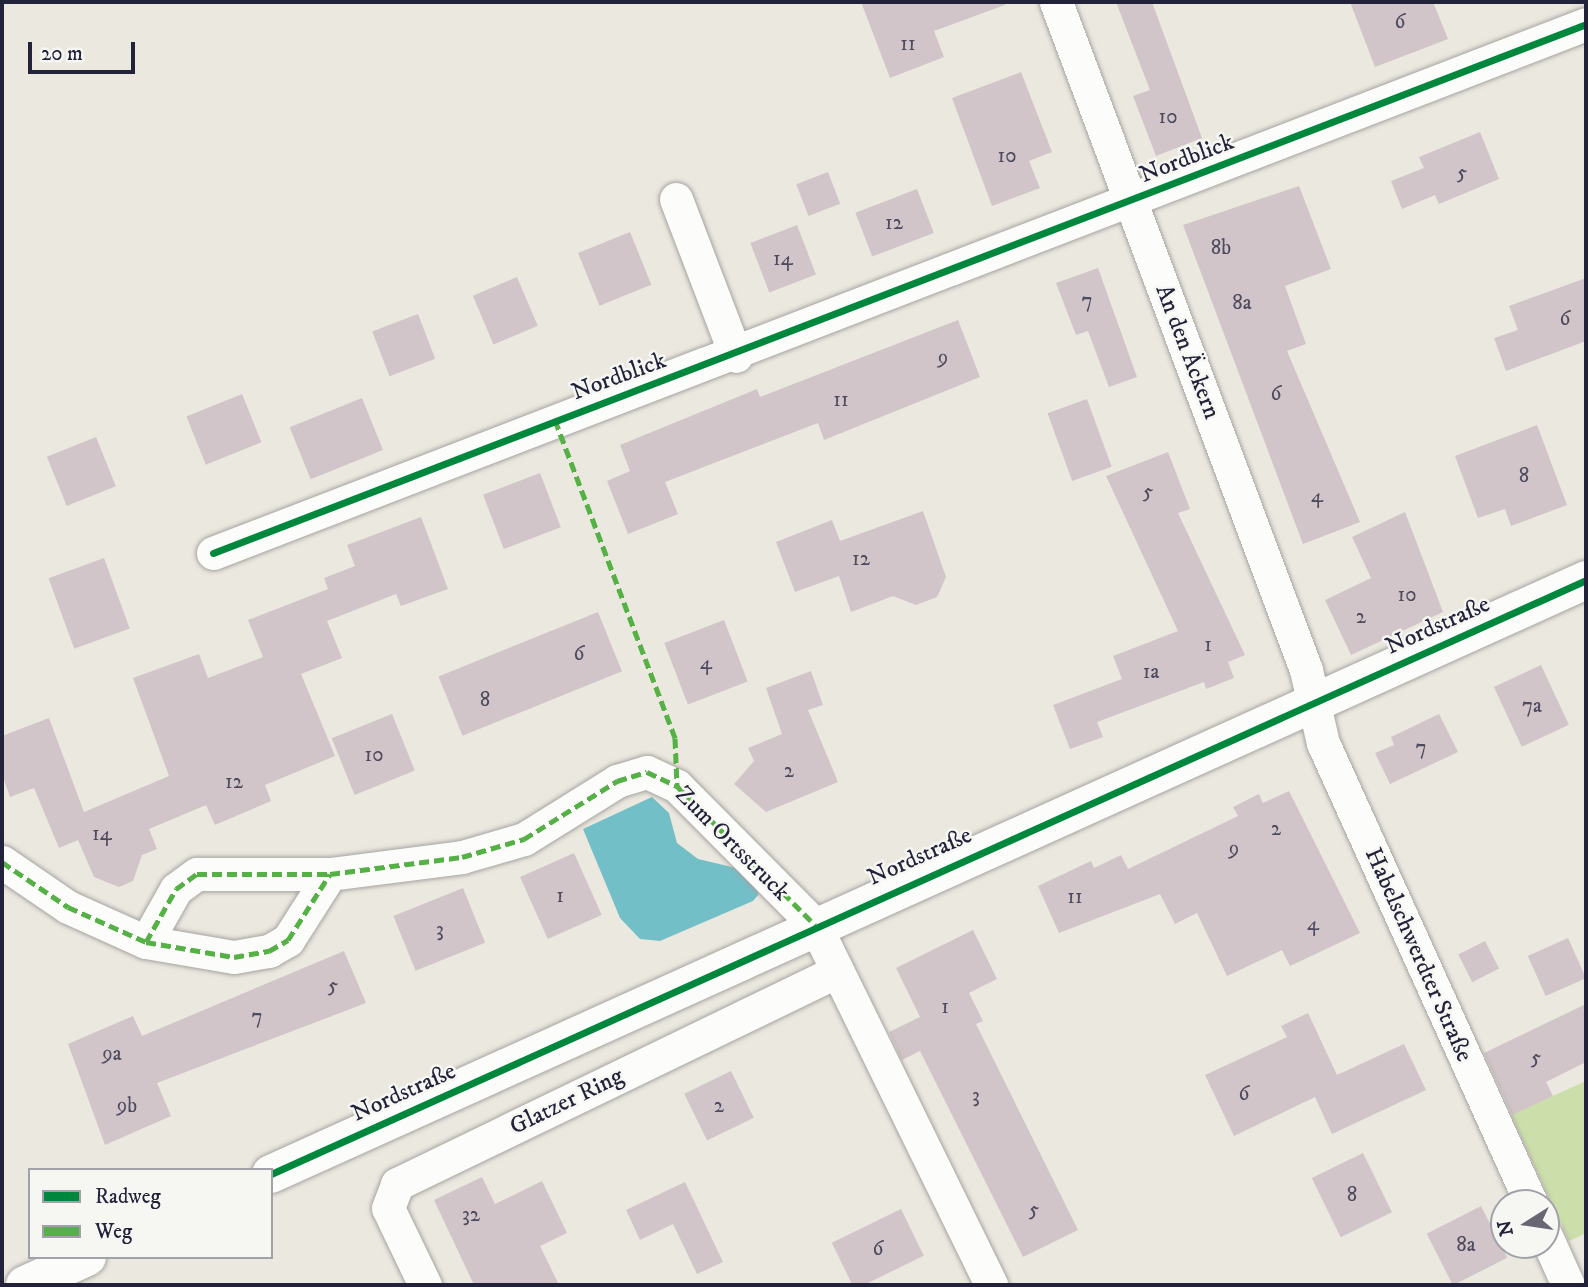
<!DOCTYPE html>
<html>
<head>
<meta charset="utf-8">
<style>
  body { margin:0 }
  #map { position:relative; width:1588px; height:1287px; overflow:hidden; background:#ebe8df; font-family:"IM FELL DW Pica",serif }
  div>[style] { position:absolute }
  [style*='--x'] { left:calc(var(--x)*1px); top:calc(var(--y)*1px); width:calc(var(--w)*1px); rotate:calc(var(--a)*1deg) }
  .green>* { inset:0; background:#ccdea9 }
  .water>* { inset:0; background:#73bfc7 }
  .building>* { inset:0; background:#d1c5c9; transform-origin:0 0 }
  .roads { filter:drop-shadow(0 0 2px #a6a4a2) drop-shadow(0 0 2px #a6a4a2) }
  .street>* { height:33px; margin:-16.5px; padding:0 16.5px; transform-origin:16.5px; border-radius:16.5px; background:#fcfcfa }
  .secondary>* { height:38px; margin:-19px; padding:0 19px; transform-origin:19px; border-radius:19px; background:#fcfcfa }
  .quiet>* { height:5px; margin-top:-2.5px; transform-origin:0; background:repeating-linear-gradient(90deg,#55b146 0 10px,transparent 0 15px) }
  .cycleway>* { height:7px; margin:-3.5px; padding:0 3.5px; transform-origin:3.5px; border-radius:3.5px; background:#00873e }
  span { translate:-50% -50%; white-space:nowrap; text-align:center; line-height:1.15; -webkit-text-stroke:5px #f6f6f2; paint-order:stroke }
  .number-label { font-size:21px; color:#4e4b5e }
  .number-label span { -webkit-text-stroke-width:0 }
  .street-label { font-size:24px; color:#22223b }
  .frame { position:absolute; inset:0; border:4px solid #22223b; pointer-events:none }
  .legend { position:absolute; left:28px; top:1168px; width:245px; height:91px; box-sizing:border-box; background:#f6f6f2; border:2px solid #a1a1a9; margin:0; padding:9px 12px; list-style:none; font-size:21px; color:#22223b }
  .legend li { display:flex; align-items:center; gap:14px; height:35px }
  .legend b { width:35px; border:2px solid #a1a1a9 }
  .north { position:absolute; left:1490px; top:1189px; width:70px; height:70px; box-sizing:border-box; background:#f6f6f2; border:2px solid #a1a1a9; border-radius:50%; rotate:258deg; font-size:19px; font-weight:700; line-height:28px; text-align:center; color:#22223b }
  .north::after { content:''; display:block; margin:auto; width:24px; height:32px; background:#686774; clip-path:polygon(50% 0,100% 100%,50% 72%,0 100%) }
  .scale { position:absolute; left:28px; top:42px; width:107px; height:32px; box-sizing:border-box; border:4px solid #22223b; border-top:0; padding-left:9px; font-size:21px; line-height:24px; white-space:nowrap; color:#22223b; -webkit-text-stroke:5px #f6f6f2; paint-order:stroke }
</style>
</head>
<body>
<div id="map">
  <div class="green">
    <div style="clip-path:polygon(1586px 1081px,1586px 1233px,1569px 1241px,1511px 1115px)"></div>
  </div>
  <div class="water">
    <div style="clip-path:polygon(652px 797px,669px 813px,677px 843px,698px 859px,736px 868px,753px 883px,759px 894px,753px 901px,660px 941px,640px 939px,620px 918px,583px 829px)"></div>
  </div>
  <div class="building">
    <div style="clip-path:polygon(861px 2px,1004px 2px,1005px 5px,934px 31px,944px 57px,890px 78px)"></div>
    <div style="clip-path:polygon(1116px 2px,1152px 2px,1202px 138px,1156px 156px,1133px 96px,1150px 90px)"></div>
    <div style="clip-path:polygon(1350px 2px,1433px 2px,1448px 39px,1375px 67px)"></div>
    <div style="clip-path:polygon(1021px 72px,1052px 152px,1029px 161px,1040px 188px,992px 206px,952px 98px)"></div>
    <div style="clip-path:polygon(1480px 132px,1499px 179px,1439px 204px,1435px 195px,1402px 209px,1391px 181px,1424px 168px,1419px 157px)"></div>
    <div style="left:828px;top:172px;width:34px;height:34px;rotate:69deg"></div>
    <div style="clip-path:polygon(1299px 186px,1331px 269px,1285px 286px,1306px 344px,1287px 351px,1360px 522px,1303px 544px,1183px 225px)"></div>
    <div style="left:917px;top:189px;width:47px;height:66px;rotate:69deg"></div>
    <div style="left:797px;top:225px;width:53px;height:50px;rotate:69deg"></div>
    <div style="left:630px;top:232px;width:57px;height:56px;rotate:68deg"></div>
    <div style="clip-path:polygon(1098px 268px,1137px 377px,1109px 387px,1088px 331px,1076px 335px,1056px 283px)"></div>
    <div style="left:517px;top:277px;width:53px;height:48px;rotate:67deg"></div>
    <div style="clip-path:polygon(1586px 278px,1586px 341px,1506px 371px,1494px 338px,1518px 330px,1509px 306px)"></div>
    <div style="left:418px;top:314px;width:48px;height:49px;rotate:69deg"></div>
    <div style="clip-path:polygon(958px 320px,980px 377px,824px 440px,818px 423px,665px 482px,678px 514px,628px 534px,607px 481px,630px 471px,620px 445px,757px 389px,760px 397px)"></div>
    <div style="left:242px;top:394px;width:52px;height:60px;rotate:68deg"></div>
    <div style="left:362px;top:398px;width:56px;height:78px;rotate:68deg"></div>
    <div style="left:1087px;top:399px;width:72px;height:42px;rotate:70deg"></div>
    <div style="clip-path:polygon(1537px 425px,1567px 505px,1511px 526px,1505px 509px,1478px 518px,1455px 456px)"></div>
    <div style="left:96px;top:437px;width:53px;height:53px;rotate:68deg"></div>
    <div style="clip-path:polygon(1168px 452px,1190px 509px,1178px 513px,1245px 655px,1228px 662px,1234px 678px,1206px 689px,1204px 682px,1097px 722px,1103px 737px,1070px 749px,1053px 705px,1122px 679px,1113px 656px,1178px 631px,1106px 476px)"></div>
    <div style="left:540px;top:473px;width:58px;height:61px;rotate:69deg"></div>
    <div style="clip-path:polygon(923px 511px,946px 577px,937px 597px,916px 605px,893px 596px,851px 612px,839px 576px,795px 592px,776px 542px,832px 520px,840px 541px)"></div>
    <div style="clip-path:polygon(1405px 512px,1443px 612px,1351px 655px,1325px 600px,1371px 578px,1352px 537px)"></div>
    <div style="clip-path:polygon(421px 517px,448px 589px,401px 606px,396px 594px,327px 621px,342px 658px,301px 674px,335px 756px,265px 785px,271px 801px,215px 825px,206px 805px,149px 829px,157px 849px,142px 855px,133px 881px,119px 887px,94px 877px,78px 840px,59px 848px,34px 788px,10px 797px,2px 774px,2px 736px,49px 718px,84px 812px,169px 776px,133px 678px,199px 654px,208px 678px,263px 657px,248px 620px,328px 589px,324px 578px,355px 566px,347px 545px)"></div>
    <div style="left:104px;top:558px;width:75px;height:59px;rotate:70deg"></div>
    <div style="left:598px;top:612px;width:64px;height:172px;rotate:68deg"></div>
    <div style="left:724px;top:620px;width:66px;height:64px;rotate:69deg"></div>
    <div style="left:1541px;top:665px;width:66px;height:52px;rotate:65deg"></div>
    <div style="clip-path:polygon(811px 671px,823px 705px,808px 710px,838px 782px,766px 812px,734px 784px,754px 761px,748px 748px,782px 734px,766px 688px)"></div>
    <div style="left:392px;top:714px;width:61px;height:65px;rotate:68deg"></div>
    <div style="clip-path:polygon(1439px 714px,1458px 752px,1390px 784px,1375px 753px,1394px 745px,1391px 737px)"></div>
    <div style="clip-path:polygon(1289px 791px,1360px 933px,1290px 966px,1282px 950px,1227px 976px,1197px 913px,1175px 924px,1160px 894px,1059px 933px,1038px 886px,1091px 861px,1094px 868px,1121px 855px,1128px 869px,1238px 816px,1233px 807px,1259px 794px,1263px 803px)"></div>
    <div style="left:574px;top:853px;width:68px;height:59px;rotate:66deg"></div>
    <div style="left:463px;top:888px;width:59px;height:75px;rotate:68deg"></div>
    <div style="clip-path:polygon(973px 930px,997px 979px,969px 993px,983px 1021px,976px 1024px,1078px 1230px,1023px 1257px,920px 1051px,902px 1060px,889px 1032px,920px 1017px,896px 968px)"></div>
    <div style="left:1568px;top:938px;width:44px;height:44px;rotate:66deg"></div>
    <div style="left:1485px;top:941px;width:31px;height:30px;rotate:63deg"></div>
    <div style="clip-path:polygon(344px 951px,366px 1003px,157px 1083px,171px 1116px,105px 1145px,68px 1044px,133px 1016px,142px 1036px)"></div>
    <div style="clip-path:polygon(1586px 1004px,1586px 1062px,1546px 1082px,1553px 1096px,1512px 1115px,1484px 1053px)"></div>
    <div style="clip-path:polygon(1308px 1013px,1337px 1075px,1404px 1044px,1426px 1090px,1332px 1134px,1315px 1097px,1234px 1136px,1205px 1075px,1287px 1037px,1281px 1026px)"></div>
    <div style="left:731px;top:1071px;width:52px;height:52px;rotate:64deg"></div>
    <div style="left:1363px;top:1153px;width:66px;height:57px;rotate:64deg"></div>
    <div style="clip-path:polygon(482px 1177px,495px 1204px,542px 1181px,567px 1233px,540px 1246px,559px 1285px,474px 1285px,434px 1200px)"></div>
    <div style="clip-path:polygon(685px 1182px,723px 1262px,697px 1274px,673px 1224px,640px 1240px,626px 1210px)"></div>
    <div style="left:1481px;top:1206px;width:58px;height:61px;rotate:63deg"></div>
    <div style="left:901px;top:1209px;width:52px;height:77px;rotate:64deg"></div>
  </div>
  <div class="roads">
    <div class="street">
      <div style="--x:1056;--y:2;--w:713;--a:69.48"></div>
      <div style="--x:1306;--y:670;--w:75;--a:76.9"></div>
      <div style="--x:1323;--y:743;--w:505;--a:65.67"></div>
      <div style="--x:676;--y:199;--w:168;--a:69.1"></div>
      <div style="--x:213;--y:553;--w:1471;--a:-21.07"></div>
      <div style="--x:2;--y:862;--w:80;--a:34.3"></div>
      <div style="--x:68;--y:907;--w:85;--a:24.2"></div>
      <div style="--x:146;--y:942;--w:61;--a:-60.5"></div>
      <div style="--x:176;--y:889;--w:26;--a:-36"></div>
      <div style="--x:197;--y:874;--w:133;--a:0"></div>
      <div style="--x:330;--y:874;--w:133;--a:-7.3"></div>
      <div style="--x:462;--y:857;--w:65;--a:-16.2"></div>
      <div style="--x:524;--y:839;--w:110;--a:-31.9"></div>
      <div style="--x:617;--y:781;--w:31;--a:-17"></div>
      <div style="--x:647;--y:772;--w:33;--a:25"></div>
      <div style="--x:677;--y:786;--w:196;--a:45.2"></div>
      <div style="--x:815;--y:925;--w:401;--a:63.9"></div>
      <div style="--x:146;--y:942;--w:89;--a:9.7"></div>
      <div style="--x:234;--y:957;--w:36;--a:-10"></div>
      <div style="--x:269;--y:951;--w:22;--a:-30"></div>
      <div style="--x:288;--y:940;--w:78;--a:-57.5"></div>
      <div style="--x:1546;--y:1236;--w:54;--a:65.8"></div>
      <div style="--x:425;--y:1285;--w:85;--a:-115.7"></div>
      <div style="--x:388;--y:1208;--w:26;--a:-69"></div>
      <div style="--x:397;--y:1184;--w:489;--a:-25.8"></div>
    </div>
    <div class="secondary">
      <div style="--x:271;--y:1174;--w:1443;--a:-24.31"></div>
      <div style="--x:25;--y:1285;--w:68;--a:-24.3"></div>
    </div>
  </div>
  <div class="quiet">
    <div style="--x:555;--y:420;--w:340;--a:69.3"></div>
    <div style="--x:675;--y:738;--w:48;--a:87.6"></div>
    <div style="--x:2;--y:862;--w:80;--a:34.3"></div>
    <div style="--x:68;--y:907;--w:85;--a:24.2"></div>
    <div style="--x:146;--y:942;--w:61;--a:-60.5"></div>
    <div style="--x:176;--y:889;--w:26;--a:-36"></div>
    <div style="--x:197;--y:874;--w:133;--a:0"></div>
    <div style="--x:330;--y:874;--w:133;--a:-7.3"></div>
    <div style="--x:462;--y:857;--w:65;--a:-16.2"></div>
    <div style="--x:524;--y:839;--w:110;--a:-31.9"></div>
    <div style="--x:617;--y:781;--w:31;--a:-17"></div>
    <div style="--x:647;--y:772;--w:33;--a:25"></div>
    <div style="--x:677;--y:786;--w:196;--a:45.2"></div>
    <div style="--x:146;--y:942;--w:89;--a:9.7"></div>
    <div style="--x:234;--y:957;--w:36;--a:-10"></div>
    <div style="--x:269;--y:951;--w:22;--a:-30"></div>
    <div style="--x:288;--y:940;--w:78;--a:-57.5"></div>
  </div>
  <div class="cycleway">
    <div style="--x:213;--y:553;--w:1471;--a:-21.07"></div>
    <div style="--x:271;--y:1174;--w:1443;--a:-24.31"></div>
  </div>
  <div class="number-label">
    <span style="left:1400px;top:22px">6</span>
    <span style="left:908px;top:44px">11</span>
    <span style="left:1168px;top:117px">10</span>
    <span style="left:1007px;top:156px">10</span>
    <span style="left:1462px;top:173px">5</span>
    <span style="left:894px;top:223px">12</span>
    <span style="left:1221px;top:248px">8b</span>
    <span style="left:783px;top:259px">14</span>
    <span style="left:1087px;top:301px">7</span>
    <span style="left:1242px;top:303px">8a</span>
    <span style="left:1565px;top:319px">6</span>
    <span style="left:943px;top:358px">9</span>
    <span style="left:1276px;top:394px">6</span>
    <span style="left:841px;top:400px">11</span>
    <span style="left:1524px;top:476px">8</span>
    <span style="left:1148px;top:492px">5</span>
    <span style="left:1317px;top:496px">4</span>
    <span style="left:861px;top:559px">12</span>
    <span style="left:1407px;top:595px">10</span>
    <span style="left:1361px;top:617px">2</span>
    <span style="left:1208px;top:645px">1</span>
    <span style="left:579px;top:654px">6</span>
    <span style="left:706px;top:663px">4</span>
    <span style="left:1151px;top:672px">1a</span>
    <span style="left:485px;top:700px">8</span>
    <span style="left:1532px;top:706px">7a</span>
    <span style="left:1421px;top:748px">7</span>
    <span style="left:374px;top:755px">10</span>
    <span style="left:789px;top:771px">2</span>
    <span style="left:234px;top:782px">12</span>
    <span style="left:1276px;top:829px">2</span>
    <span style="left:102px;top:834px">14</span>
    <span style="left:1234px;top:849px">9</span>
    <span style="left:560px;top:896px">1</span>
    <span style="left:1075px;top:897px">11</span>
    <span style="left:1313px;top:924px">4</span>
    <span style="left:440px;top:930px">3</span>
    <span style="left:333px;top:986px">5</span>
    <span style="left:945px;top:1007px">1</span>
    <span style="left:257px;top:1017px">7</span>
    <span style="left:112px;top:1054px">9a</span>
    <span style="left:1536px;top:1058px">5</span>
    <span style="left:1244px;top:1094px">6</span>
    <span style="left:976px;top:1096px">3</span>
    <span style="left:127px;top:1106px">9b</span>
    <span style="left:719px;top:1106px">2</span>
    <span style="left:1352px;top:1195px">8</span>
    <span style="left:1034px;top:1210px">5</span>
    <span style="left:471px;top:1215px">32</span>
    <span style="left:1466px;top:1245px">8a</span>
    <span style="left:878px;top:1249px">6</span>
  </div>
  <div class="street-label">
    <span style="left:1187px;top:159px;rotate:-21deg">Nordblick</span>
    <span style="left:1187px;top:352px;rotate:69deg">An den Äckern</span>
    <span style="left:619px;top:377px;rotate:-20deg">Nordblick</span>
    <span style="left:1438px;top:626px;rotate:-24deg">Nordstraße</span>
    <span style="left:732px;top:844px;rotate:45deg">Zum Ortsstruck</span>
    <span style="left:920px;top:857px;rotate:-24deg">Nordstraße</span>
    <span style="left:1418px;top:955px;rotate:66deg">Habelschwerdter Straße</span>
    <span style="left:404px;top:1093px;rotate:-24deg">Nordstraße</span>
    <span style="left:567px;top:1102px;rotate:-26deg">Glatzer Ring</span>
  </div>
  <div class="frame"></div>
  <ul class="legend">
  <li><b style="height:9px;background:#00873e"></b>Radweg</li>
  <li><b style="height:9px;background:#55b146"></b>Weg</li>
  </ul>
  <div class="north">N</div>
  <div class="scale">20 m</div>
</div>
</body>
</html>
